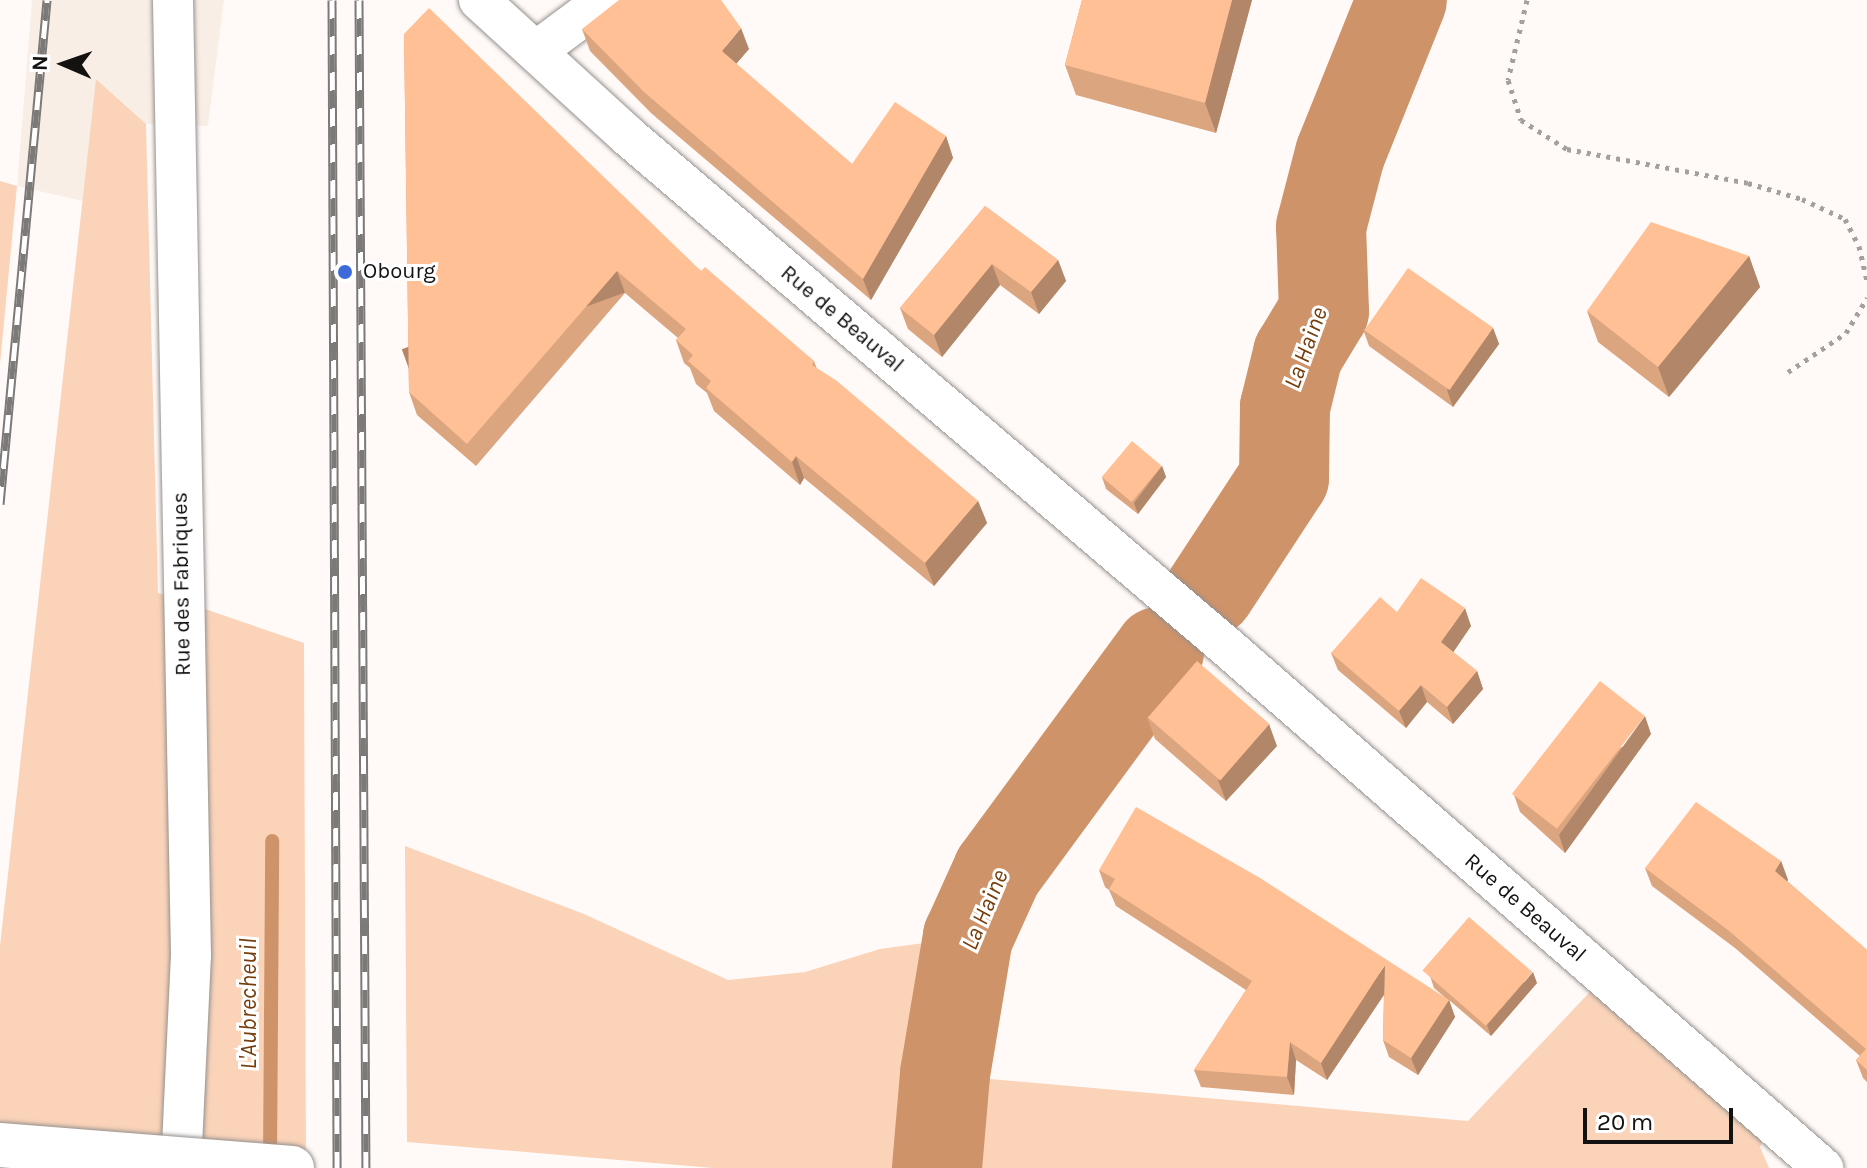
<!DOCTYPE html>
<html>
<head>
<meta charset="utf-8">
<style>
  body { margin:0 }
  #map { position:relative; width:1867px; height:1168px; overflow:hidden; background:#fffaf7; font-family:Karla,sans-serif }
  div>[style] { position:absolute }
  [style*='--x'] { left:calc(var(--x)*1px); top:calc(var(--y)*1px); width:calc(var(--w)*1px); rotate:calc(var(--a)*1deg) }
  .built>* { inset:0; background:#f9eee6 }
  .green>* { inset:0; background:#fad3b9 }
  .stream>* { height:14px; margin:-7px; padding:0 7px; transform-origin:7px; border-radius:7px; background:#cf9369 }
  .river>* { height:90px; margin:-45px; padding:0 45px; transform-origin:45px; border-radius:45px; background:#cf9369 }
  .path>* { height:5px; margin-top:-2.5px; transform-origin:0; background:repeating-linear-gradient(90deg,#a4a09e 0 4px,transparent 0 10px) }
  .roads { filter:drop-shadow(0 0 2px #95918e) drop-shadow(0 0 2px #95918e) }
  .minor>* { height:40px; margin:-20px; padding:0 20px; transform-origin:20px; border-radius:20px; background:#fff }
  .rail>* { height:9px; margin-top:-4.5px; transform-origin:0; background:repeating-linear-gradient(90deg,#fff 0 18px,#7c7a78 0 36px); box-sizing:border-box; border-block:2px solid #7c7a78 }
  .bridges { filter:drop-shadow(0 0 2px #95918e) drop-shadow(0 0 2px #95918e) }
  .secondary-bridge>* { height:44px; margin:-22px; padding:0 22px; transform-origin:22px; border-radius:22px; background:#fff }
  .wall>* { inset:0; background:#dba580 }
  .shaded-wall>* { inset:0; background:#b28668; transform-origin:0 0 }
  .building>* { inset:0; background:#ffc095; transform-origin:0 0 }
  .dots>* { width:22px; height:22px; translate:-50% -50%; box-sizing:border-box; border:4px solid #fff; border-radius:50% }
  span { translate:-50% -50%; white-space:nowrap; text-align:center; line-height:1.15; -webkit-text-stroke:6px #fff; paint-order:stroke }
  .poi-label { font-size:22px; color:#131211 }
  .left { translate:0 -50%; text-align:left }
  .street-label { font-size:22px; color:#131211 }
  .water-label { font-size:24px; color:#763e0d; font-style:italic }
  .north { position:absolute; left:24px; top:24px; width:80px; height:80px; -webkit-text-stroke:6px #fff; paint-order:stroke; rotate:272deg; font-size:22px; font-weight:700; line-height:32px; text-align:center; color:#131211 }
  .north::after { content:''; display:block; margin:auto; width:28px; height:36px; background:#131211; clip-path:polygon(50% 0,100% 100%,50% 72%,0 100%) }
  .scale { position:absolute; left:1583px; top:1108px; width:150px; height:36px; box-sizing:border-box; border:4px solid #131211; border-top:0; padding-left:10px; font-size:24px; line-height:28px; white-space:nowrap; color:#131211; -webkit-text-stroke:6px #fff; paint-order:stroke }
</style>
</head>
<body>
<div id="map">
  <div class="built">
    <div style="clip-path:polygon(32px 0,224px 0,208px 126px,146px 124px,97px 79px,83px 201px,17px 186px)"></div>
  </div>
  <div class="green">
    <div style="clip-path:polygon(96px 79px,146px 124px,158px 593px,304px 643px,306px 1168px,0 1168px,0 946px)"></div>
    <div style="clip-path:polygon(0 181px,17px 186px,0 364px)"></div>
    <div style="clip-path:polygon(405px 846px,584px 914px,728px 980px,805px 972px,880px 949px,968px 937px,945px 1075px,1468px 1121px,1604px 977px,1771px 1122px,1760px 1147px,1769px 1168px,713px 1168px,407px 1142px)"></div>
  </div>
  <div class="stream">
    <div style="--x:270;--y:1160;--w:319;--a:-89.6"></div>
  </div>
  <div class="river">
    <div style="--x:1210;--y:591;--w:135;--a:-56.8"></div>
    <div style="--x:1284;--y:478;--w:71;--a:-89.2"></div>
    <div style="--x:1285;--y:407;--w:55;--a:-76.2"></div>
    <div style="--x:1298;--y:354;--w:50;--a:-58.8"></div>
    <div style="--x:1324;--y:311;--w:84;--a:-92"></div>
    <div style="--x:1321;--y:227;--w:75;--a:-75.4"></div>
    <div style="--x:1340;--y:154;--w:166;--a:-68.1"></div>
    <div style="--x:937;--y:1168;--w:94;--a:-85.1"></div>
    <div style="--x:945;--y:1074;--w:139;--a:-80.5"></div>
    <div style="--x:968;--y:937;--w:72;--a:-65.6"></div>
    <div style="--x:998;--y:871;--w:272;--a:-53.7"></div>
  </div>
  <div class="path">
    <div style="--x:1527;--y:0;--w:82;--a:103.4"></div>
    <div style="--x:1508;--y:80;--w:42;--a:72"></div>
    <div style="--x:1521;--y:120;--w:54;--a:32.2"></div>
    <div style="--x:1567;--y:149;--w:184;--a:10.6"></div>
    <div style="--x:1748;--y:183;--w:56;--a:16.5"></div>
    <div style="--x:1802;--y:199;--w:47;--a:24.9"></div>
    <div style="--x:1845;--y:219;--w:30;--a:63"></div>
    <div style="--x:1859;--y:246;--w:35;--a:77"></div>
    <div style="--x:1788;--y:372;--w:70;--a:-33.9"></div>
    <div style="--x:1846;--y:333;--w:41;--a:-59"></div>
  </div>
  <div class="roads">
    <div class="minor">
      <div style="--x:173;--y:0;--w:955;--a:88.92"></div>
      <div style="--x:191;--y:955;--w:213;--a:92.7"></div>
      <div style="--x:479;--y:0;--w:203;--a:42.4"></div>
      <div style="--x:629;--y:137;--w:786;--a:40.46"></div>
      <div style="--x:1227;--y:647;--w:792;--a:41.16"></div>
      <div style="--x:539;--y:49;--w:82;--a:-36.6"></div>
    </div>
  </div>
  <div class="rail">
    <div style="--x:332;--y:0;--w:1168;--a:89.75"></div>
    <div style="--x:359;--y:0;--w:1168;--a:89.66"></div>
    <div style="--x:0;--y:504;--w:506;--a:-84.67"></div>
  </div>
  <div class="bridges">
    <div class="secondary-bridge">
      <div style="--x:0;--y:1145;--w:293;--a:4.5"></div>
    </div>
  </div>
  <div class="wall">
    <div style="clip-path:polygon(1082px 0,1252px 0,1216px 133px,1076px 95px,1065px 65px)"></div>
    <div style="clip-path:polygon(582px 29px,749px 49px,736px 64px,852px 164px,946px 136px,953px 158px,871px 300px,651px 113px,590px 51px)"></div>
    <div style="clip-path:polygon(404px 34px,814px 361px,817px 369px,978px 501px,987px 523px,934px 586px,804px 478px,800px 485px,714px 411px,707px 393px,696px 384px,690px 368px,684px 363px,676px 340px,678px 338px,625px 293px,476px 466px,417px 415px,409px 392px)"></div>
    <div style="clip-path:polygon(985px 206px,1058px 260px,1066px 281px,1039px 314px,1000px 285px,942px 357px,908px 329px,900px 308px)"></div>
    <div style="clip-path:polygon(1749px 256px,1760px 287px,1669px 397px,1598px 342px,1587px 311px)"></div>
    <div style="clip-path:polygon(1493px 328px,1499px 344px,1453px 407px,1369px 346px,1363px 329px)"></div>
    <div style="clip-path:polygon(1162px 466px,1166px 477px,1138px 514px,1106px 489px,1102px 477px)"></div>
    <div style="clip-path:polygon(1471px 626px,1453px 652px,1477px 671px,1483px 689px,1453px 724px,1427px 702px,1406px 728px,1338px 670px,1331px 653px)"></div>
    <div style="clip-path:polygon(1147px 717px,1277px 746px,1226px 801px,1155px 739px)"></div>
    <div style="clip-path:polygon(1651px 734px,1565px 853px,1520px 812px,1514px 795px)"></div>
    <div style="clip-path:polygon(1781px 861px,1788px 880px,1787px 881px,1867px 950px,1867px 1082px,1863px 1078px,1856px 1060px,1860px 1056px,1735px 948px,1652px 886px,1645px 868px)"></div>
    <div style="clip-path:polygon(1099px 870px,1448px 1000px,1434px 988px,1430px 976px,1537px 983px,1491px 1036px,1449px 1000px,1455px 1017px,1418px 1075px,1389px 1057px,1383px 1040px,1384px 994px,1327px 1080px,1296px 1060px,1294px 1095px,1201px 1087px,1194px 1070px,1246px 990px,1116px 906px,1109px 890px,1105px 887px)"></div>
  </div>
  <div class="shaded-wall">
    <div style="clip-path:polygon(1232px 0,1252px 0,1216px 133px,1205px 103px)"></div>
    <div style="clip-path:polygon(741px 28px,749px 49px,729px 72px,722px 51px)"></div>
    <div style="clip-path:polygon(946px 136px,953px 158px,871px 300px,863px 279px)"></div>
    <div style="clip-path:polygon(1749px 256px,1760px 287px,1669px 397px,1658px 367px)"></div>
    <div style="clip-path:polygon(1058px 260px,1066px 281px,1039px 314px,1031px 292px)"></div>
    <div style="clip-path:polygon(992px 264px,1000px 285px,942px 357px,934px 335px)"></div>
    <div style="left:617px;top:271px;width:23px;height:229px;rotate:70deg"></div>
    <div style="clip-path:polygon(1493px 328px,1499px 344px,1453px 407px,1447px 390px)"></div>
    <div style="clip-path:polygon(796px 456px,804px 478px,800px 485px,792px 462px)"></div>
    <div style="clip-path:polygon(1162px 466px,1166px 477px,1138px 514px,1134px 503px)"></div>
    <div style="clip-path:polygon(978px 501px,987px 523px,934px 586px,925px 563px)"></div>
    <div style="clip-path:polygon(1465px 608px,1471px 626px,1448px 660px,1441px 642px)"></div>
    <div style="clip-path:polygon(1477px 671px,1483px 689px,1453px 724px,1447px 707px)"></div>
    <div style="clip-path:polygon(1421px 685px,1427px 702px,1406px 728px,1399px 711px)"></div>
    <div style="clip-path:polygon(1645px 716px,1651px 734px,1565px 853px,1559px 835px)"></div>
    <div style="clip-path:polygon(1269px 724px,1277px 746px,1226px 801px,1218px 780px)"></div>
    <div style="clip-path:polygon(1781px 861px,1788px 880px,1782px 889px,1775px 871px)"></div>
    <div style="clip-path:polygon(1385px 965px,1392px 983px,1327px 1080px,1321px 1063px)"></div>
    <div style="clip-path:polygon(1533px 972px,1537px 983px,1491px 1036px,1487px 1025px)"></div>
    <div style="clip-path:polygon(1449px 1000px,1455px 1017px,1418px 1075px,1411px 1058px)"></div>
    <div style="clip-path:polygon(1290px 1042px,1296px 1060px,1294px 1095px,1287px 1077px)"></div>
  </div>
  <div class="building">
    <div style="clip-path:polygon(619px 0,721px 0,741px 28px,722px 51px,852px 164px,895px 102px,946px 136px,863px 279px,644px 92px,582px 29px)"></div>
    <div style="clip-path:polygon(1082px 0,1232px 0,1205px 103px,1065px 65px)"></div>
    <div style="clip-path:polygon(429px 8px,701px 271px,705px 267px,814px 361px,812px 365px,837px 381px,978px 501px,925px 563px,796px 456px,792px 462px,706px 388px,711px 381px,688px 361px,693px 355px,676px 340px,686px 329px,617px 271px,467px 444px,409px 392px,404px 34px)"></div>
    <div style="clip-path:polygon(985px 206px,1058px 260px,1031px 292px,992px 264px,934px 335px,900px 308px)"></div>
    <div style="clip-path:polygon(1651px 222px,1749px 256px,1658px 367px,1587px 311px)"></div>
    <div style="left:1408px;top:268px;width:104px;height:76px;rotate:35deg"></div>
    <div style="left:1132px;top:441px;width:39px;height:47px;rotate:40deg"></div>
    <div style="clip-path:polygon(1421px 578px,1465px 608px,1441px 642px,1477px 671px,1447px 707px,1421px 685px,1399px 711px,1331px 653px,1380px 597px,1397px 612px)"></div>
    <div style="left:1197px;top:661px;width:96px;height:75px;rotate:41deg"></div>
    <div style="left:1600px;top:681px;width:57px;height:143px;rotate:38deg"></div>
    <div style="clip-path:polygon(1696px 802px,1781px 861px,1775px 871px,1867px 950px,1867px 1070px,1856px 1060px,1866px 1049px,1728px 930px,1645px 868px)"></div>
    <div style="clip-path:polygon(1136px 807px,1260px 878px,1449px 1000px,1411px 1058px,1383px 1040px,1385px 965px,1321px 1063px,1290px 1042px,1287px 1077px,1194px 1070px,1252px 981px,1109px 889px,1115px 879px,1099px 870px)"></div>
    <div style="left:1469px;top:917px;width:84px;height:71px;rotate:41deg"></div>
  </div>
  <div class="dots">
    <div style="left:345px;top:272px;background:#3e69da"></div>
  </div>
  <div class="poi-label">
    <span class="left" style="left:363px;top:272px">Obourg</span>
  </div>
  <div class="street-label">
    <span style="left:842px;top:319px;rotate:40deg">Rue de Beauval</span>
    <span style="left:182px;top:584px;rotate:-91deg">Rue des Fabriques</span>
    <span style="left:1525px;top:908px;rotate:41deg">Rue de Beauval</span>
  </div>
  <div class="water-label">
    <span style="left:1306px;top:348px;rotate:-70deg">La Haine</span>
    <span style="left:985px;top:910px;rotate:-67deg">La Haine</span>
    <span style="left:249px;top:1004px;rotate:-90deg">L'Aubrecheuil</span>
  </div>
  <div class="north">N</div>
  <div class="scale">20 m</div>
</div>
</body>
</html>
